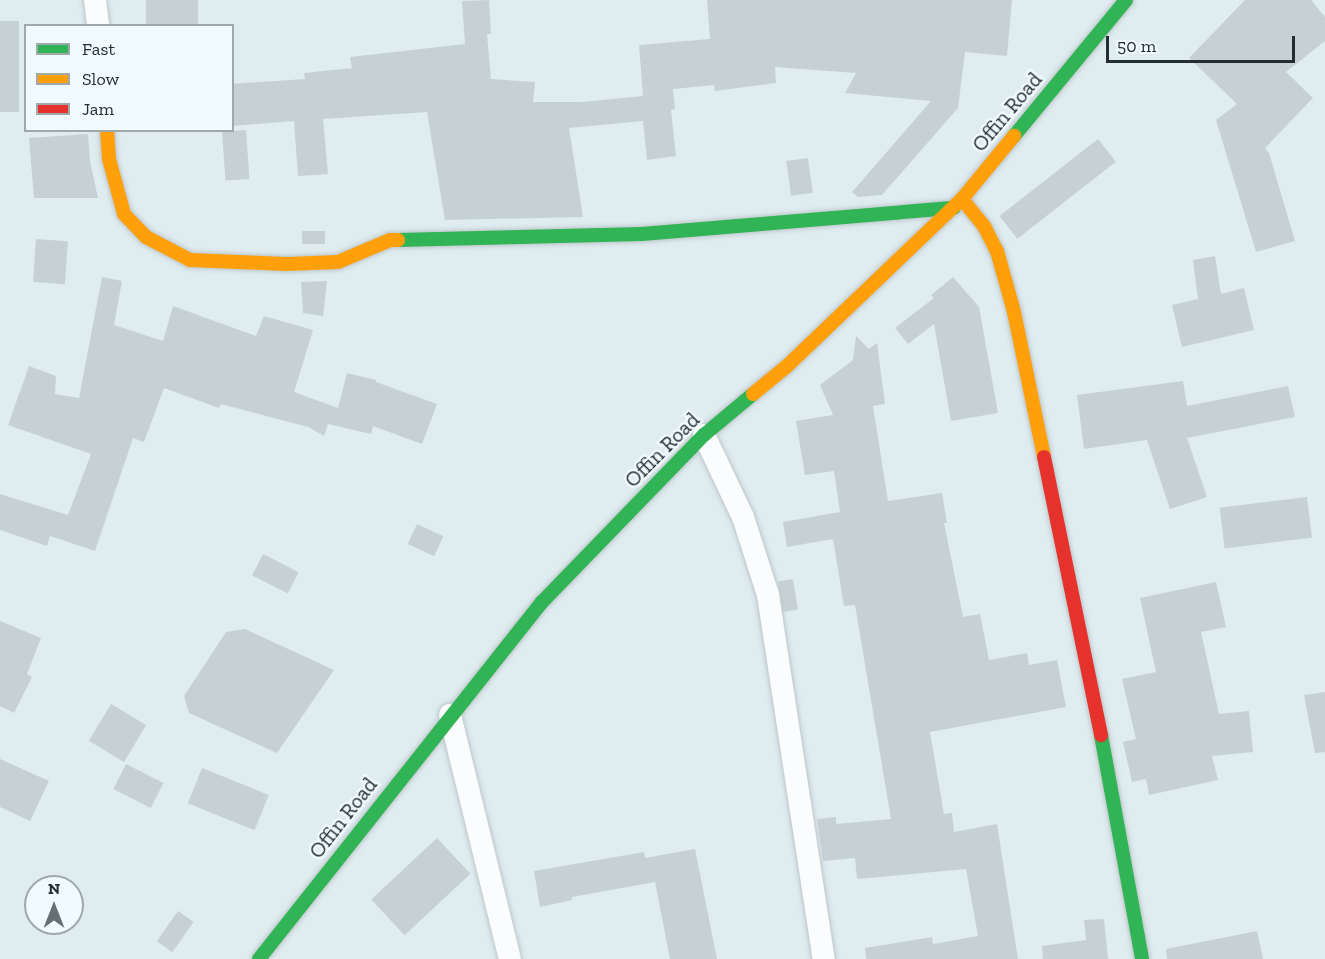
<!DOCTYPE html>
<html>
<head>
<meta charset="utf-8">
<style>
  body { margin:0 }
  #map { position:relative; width:1325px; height:959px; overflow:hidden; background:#dfecf0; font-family:"Zilla Slab",serif }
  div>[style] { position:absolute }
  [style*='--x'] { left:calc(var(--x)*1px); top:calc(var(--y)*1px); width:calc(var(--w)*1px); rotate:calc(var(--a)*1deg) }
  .building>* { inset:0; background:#c7d1d5; transform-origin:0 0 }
  .roads { filter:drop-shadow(0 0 2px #bdc7ca) drop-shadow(0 0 2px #bdc7ca) }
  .street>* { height:22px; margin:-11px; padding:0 11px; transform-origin:11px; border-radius:11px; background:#fafcfd }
  .fast>* { height:14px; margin:-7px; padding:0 7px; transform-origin:7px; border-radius:7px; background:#30b455 }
  .slow>* { height:14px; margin:-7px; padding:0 7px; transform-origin:7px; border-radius:7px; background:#ff9f0a }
  .jam>* { height:14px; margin:-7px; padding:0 7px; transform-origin:7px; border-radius:7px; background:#e5322d }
  span { translate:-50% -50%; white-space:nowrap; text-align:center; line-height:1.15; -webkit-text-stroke:5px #f1fafd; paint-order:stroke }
  .street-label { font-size:21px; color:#242d30 }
  .legend { position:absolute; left:24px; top:24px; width:210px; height:108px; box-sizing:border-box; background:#f1fafd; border:2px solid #9fa8ab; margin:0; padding:8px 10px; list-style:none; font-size:18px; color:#242d30 }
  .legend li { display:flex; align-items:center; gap:12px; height:30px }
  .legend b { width:30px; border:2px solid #9fa8ab }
  .north { position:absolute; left:24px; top:875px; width:60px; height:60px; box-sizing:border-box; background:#f1fafd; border:2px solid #9fa8ab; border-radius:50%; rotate:0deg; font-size:16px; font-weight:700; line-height:24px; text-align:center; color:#242d30 }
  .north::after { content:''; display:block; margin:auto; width:21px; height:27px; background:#657073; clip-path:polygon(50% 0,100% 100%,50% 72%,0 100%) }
  .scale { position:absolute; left:1106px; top:36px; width:189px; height:27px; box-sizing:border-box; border:3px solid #242d30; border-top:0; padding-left:8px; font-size:18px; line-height:21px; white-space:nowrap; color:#242d30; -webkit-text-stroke:4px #f1fafd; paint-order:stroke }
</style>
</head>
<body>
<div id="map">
  <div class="building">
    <div style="left:146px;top:0;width:52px;height:26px"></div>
    <div style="clip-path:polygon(489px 0,491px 34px,487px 34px,491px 79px,535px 82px,533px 102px,582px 102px,643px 96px,639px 45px,710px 39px,707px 0,1012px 0,1007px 56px,965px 52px,958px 108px,882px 195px,858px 197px,852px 192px,931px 101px,845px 93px,856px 73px,775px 67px,776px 83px,715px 91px,714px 85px,673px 89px,675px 109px,671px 110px,676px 156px,647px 160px,643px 121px,569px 128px,583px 217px,445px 220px,427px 112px,323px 119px,328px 174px,298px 176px,294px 121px,232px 126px,232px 84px,305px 79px,304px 73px,352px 68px,350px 57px,465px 44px,462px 1px)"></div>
    <div style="clip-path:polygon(1245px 0,1311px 0,1325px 17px,1325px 41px,1286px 72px,1313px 98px,1265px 148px,1269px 153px,1295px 241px,1256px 252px,1216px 120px,1237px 104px,1189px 58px)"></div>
    <div style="left:0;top:21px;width:19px;height:91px"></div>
    <div style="left:246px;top:130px;width:49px;height:24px;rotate:86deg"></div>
    <div style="clip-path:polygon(88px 134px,90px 161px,98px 198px,34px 198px,29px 138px)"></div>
    <div style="left:1098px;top:139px;width:29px;height:125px;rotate:52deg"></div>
    <div style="left:808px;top:158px;width:35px;height:22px;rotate:82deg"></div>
    <div style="left:325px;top:231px;width:13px;height:23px;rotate:90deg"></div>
    <div style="left:36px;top:239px;width:32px;height:43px;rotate:4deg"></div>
    <div style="clip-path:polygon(1215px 256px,1221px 294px,1244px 288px,1254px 330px,1182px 347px,1172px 305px,1198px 299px,1193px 260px)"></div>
    <div style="clip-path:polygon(102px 277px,122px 281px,114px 325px,163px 341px,173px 306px,256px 336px,264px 316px,313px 330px,294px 392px,338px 408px,347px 373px,376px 380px,376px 382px,437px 404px,422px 444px,373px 426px,371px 434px,328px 424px,324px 436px,308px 427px,221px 404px,219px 408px,164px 388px,144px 442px,133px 438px,95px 551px,50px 536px,47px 546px,0 530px,0 494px,68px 515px,91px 454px,8px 425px,29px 366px,56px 376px,55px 394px,79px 398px)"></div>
    <div style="clip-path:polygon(953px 277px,979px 307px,998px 413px,951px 421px,934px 324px,908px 344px,895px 328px,934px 298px,931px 295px)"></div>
    <div style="clip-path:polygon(327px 281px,323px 316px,303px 313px,301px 282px)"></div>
    <div style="clip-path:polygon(856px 336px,869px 349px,877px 343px,885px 404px,873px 406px,888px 501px,942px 493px,947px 523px,944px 523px,963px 617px,980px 614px,989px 660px,1027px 653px,1029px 665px,1057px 660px,1066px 707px,930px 732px,944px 814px,952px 813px,954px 832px,997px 824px,1018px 959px,866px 959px,865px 948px,932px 937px,933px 944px,978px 936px,966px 869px,857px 879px,855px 858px,823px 861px,817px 819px,836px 817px,836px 824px,891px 819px,855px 605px,844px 606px,833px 539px,787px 547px,783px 522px,840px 512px,834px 471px,805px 475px,796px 421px,833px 415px,820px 385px,853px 360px)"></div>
    <div style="clip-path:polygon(1183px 381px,1187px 406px,1288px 386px,1295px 417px,1187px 438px,1207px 497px,1170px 509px,1147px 440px,1084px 449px,1077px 395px)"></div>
    <div style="left:1307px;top:497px;width:41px;height:88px;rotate:83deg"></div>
    <div style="left:417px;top:524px;width:29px;height:22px;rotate:25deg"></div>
    <div style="left:263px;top:554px;width:40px;height:24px;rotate:27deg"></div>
    <div style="left:793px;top:579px;width:31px;height:15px;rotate:81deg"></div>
    <div style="clip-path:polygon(1216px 582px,1226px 627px,1201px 632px,1219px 714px,1249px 711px,1253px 752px,1212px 756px,1218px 780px,1149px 795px,1146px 779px,1132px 782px,1123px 742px,1136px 739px,1122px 679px,1156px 672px,1140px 598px)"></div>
    <div style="clip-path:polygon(0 621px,41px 638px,27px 674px,32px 677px,14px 713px,0 706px)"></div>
    <div style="clip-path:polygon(245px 629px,334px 670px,277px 753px,189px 713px,184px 696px,226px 632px)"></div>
    <div style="clip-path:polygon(1325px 692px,1325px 752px,1315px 753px,1304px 695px)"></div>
    <div style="left:111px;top:704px;width:41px;height:43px;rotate:31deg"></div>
    <div style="clip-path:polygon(0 759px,49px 781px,30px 821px,0 807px)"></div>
    <div style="left:126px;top:764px;width:42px;height:28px;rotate:27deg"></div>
    <div style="left:202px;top:768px;width:72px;height:38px;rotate:22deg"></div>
    <div style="left:437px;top:838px;width:49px;height:90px;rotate:47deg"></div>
    <div style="clip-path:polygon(695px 849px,717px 959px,670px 959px,655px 882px,572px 897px,572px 900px,540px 907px,534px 871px,644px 852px,645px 858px)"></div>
    <div style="left:178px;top:911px;width:19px;height:37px;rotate:35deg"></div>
    <div style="clip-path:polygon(1104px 919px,1108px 959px,1043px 959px,1042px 946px,1086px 940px,1084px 920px)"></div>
    <div style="clip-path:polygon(1257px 931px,1263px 959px,1167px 959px,1166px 949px)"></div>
  </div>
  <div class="roads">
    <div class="street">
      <div style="--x:95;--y:0;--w:26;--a:83"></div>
      <div style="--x:704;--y:435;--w:91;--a:64.6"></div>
      <div style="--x:743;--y:517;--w:82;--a:72.2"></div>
      <div style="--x:768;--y:595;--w:368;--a:81.3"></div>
      <div style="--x:450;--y:715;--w:251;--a:76.2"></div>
    </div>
    <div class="fast">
      <div style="--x:1014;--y:136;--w:176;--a:-50.5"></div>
      <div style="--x:398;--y:240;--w:244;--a:-1.4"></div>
      <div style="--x:642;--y:234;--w:313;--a:-4.8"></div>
      <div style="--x:1101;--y:735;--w:228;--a:79.6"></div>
      <div style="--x:259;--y:959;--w:456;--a:-51.6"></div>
      <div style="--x:542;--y:602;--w:233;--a:-45.9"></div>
      <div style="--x:704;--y:435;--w:64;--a:-39.9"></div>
    </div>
    <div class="slow">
      <div style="--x:107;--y:130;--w:29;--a:86"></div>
      <div style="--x:109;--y:159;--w:57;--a:74.7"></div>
      <div style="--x:124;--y:214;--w:32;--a:46"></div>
      <div style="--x:146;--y:237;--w:50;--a:27.6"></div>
      <div style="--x:190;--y:260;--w:97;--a:2.4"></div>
      <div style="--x:287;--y:264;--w:51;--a:-2.2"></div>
      <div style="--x:338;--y:262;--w:56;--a:-22.9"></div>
      <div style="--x:390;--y:240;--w:8;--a:0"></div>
      <div style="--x:962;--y:199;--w:35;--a:51"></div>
      <div style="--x:984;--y:226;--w:28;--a:63"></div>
      <div style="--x:997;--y:251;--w:63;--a:74.4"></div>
      <div style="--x:1014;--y:312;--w:148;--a:78.3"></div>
      <div style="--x:753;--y:394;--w:44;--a:-39.5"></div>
      <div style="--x:787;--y:366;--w:242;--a:-43.7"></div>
      <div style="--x:962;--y:199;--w:82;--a:-50.5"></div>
    </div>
    <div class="jam">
      <div style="--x:1044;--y:457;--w:284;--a:78.4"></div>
    </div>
  </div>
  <div class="street-label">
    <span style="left:1007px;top:112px;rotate:-50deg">Offin Road</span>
    <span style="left:662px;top:450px;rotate:-45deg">Offin Road</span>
    <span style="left:343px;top:818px;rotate:-52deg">Offin Road</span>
  </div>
  <ul class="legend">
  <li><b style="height:8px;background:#30b455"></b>Fast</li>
  <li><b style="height:8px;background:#ff9f0a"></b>Slow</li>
  <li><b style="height:8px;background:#e5322d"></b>Jam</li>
  </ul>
  <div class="north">N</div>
  <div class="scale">50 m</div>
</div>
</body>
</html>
